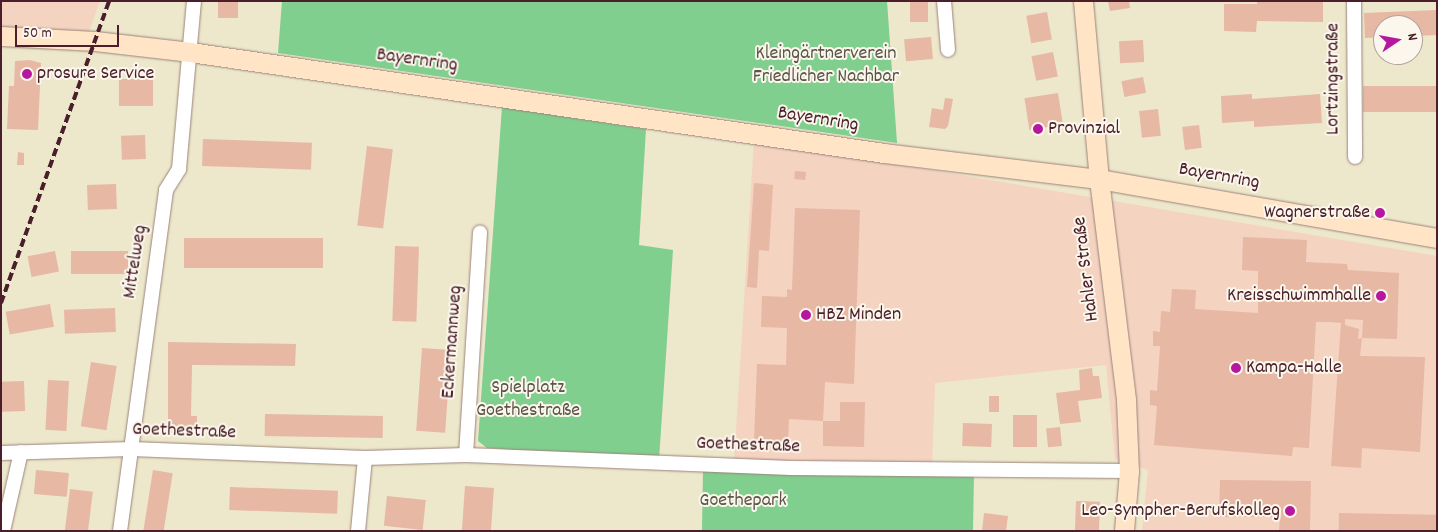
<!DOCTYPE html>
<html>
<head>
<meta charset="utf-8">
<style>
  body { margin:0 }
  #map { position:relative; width:1438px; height:532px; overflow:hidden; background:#ede7cb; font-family:Dekko,sans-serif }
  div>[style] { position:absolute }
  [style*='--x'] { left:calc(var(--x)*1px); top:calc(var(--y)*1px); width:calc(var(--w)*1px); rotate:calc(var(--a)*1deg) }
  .built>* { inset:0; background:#f4d3c1 }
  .green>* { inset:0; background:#80cf8e; transform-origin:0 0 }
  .building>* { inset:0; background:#e7b8a4; transform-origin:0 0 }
  .roads { filter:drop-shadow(0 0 1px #9c837b) drop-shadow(0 0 1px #9c837b) }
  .street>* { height:14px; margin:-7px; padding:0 7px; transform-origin:7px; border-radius:7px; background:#fff }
  .secondary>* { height:19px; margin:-9.5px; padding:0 9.5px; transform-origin:9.5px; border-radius:9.5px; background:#ffe4c6 }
  .rail>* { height:4px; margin-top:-2px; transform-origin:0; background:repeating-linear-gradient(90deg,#4a1f2b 0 8px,transparent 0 12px) }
  .dots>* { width:14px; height:14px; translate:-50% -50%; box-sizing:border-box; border:2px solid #fbf7ec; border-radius:50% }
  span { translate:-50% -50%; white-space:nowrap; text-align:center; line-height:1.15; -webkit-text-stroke:4px #fbf7ec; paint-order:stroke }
  .park-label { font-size:20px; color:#5a5449 }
  .street-label { font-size:20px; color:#4a1f2b }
  .poi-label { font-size:20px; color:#4a1f2b }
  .left { translate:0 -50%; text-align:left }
  .right { translate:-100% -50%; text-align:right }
  .frame { position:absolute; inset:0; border:2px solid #4a1f2b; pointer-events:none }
  .north { position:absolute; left:1373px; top:15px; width:50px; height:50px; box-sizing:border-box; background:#fbf7ec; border:1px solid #b4a19f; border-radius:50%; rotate:78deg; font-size:14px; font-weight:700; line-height:20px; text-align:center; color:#4a1f2b }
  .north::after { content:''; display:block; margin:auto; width:18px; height:22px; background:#b5179e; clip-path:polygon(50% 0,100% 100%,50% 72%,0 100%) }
  .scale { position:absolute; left:15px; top:25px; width:104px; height:22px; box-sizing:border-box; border:2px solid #4a1f2b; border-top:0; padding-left:6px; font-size:15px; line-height:18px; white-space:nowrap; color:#4a1f2b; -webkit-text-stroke:4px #fbf7ec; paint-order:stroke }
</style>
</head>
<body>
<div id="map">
  <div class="built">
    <div style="clip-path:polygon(1px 1px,100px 1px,88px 35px,1px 31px)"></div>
    <div style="clip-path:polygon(754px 140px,1437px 256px,1437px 531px,1142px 531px,1148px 470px,1115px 459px,1106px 365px,935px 383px,932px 467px,734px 463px)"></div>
  </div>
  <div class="green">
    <div style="clip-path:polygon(282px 1px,887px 1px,897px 143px,278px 53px)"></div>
    <div style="clip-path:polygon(502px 107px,646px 129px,639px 245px,673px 250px,659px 460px,487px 448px,478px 441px)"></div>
    <div style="left:703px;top:471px;width:271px;height:60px;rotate:1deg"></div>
  </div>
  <div class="building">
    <div style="left:218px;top:1px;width:20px;height:17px"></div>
    <div style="left:910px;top:1px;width:18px;height:21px"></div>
    <div style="clip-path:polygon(1108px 1px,1129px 1px,1130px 8px,1110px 11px)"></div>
    <div style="clip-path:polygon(1257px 1px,1323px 1px,1323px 22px,1257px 21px,1256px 32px,1224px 31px,1224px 4px,1257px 4px)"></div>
    <div style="clip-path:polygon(1437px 10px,1437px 35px,1413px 36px,1413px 25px,1383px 25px,1383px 37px,1365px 38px,1364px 13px)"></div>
    <div style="left:1047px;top:12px;width:28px;height:21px;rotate:80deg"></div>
    <div style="left:931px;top:37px;width:22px;height:27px;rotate:85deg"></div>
    <div style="left:1143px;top:40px;width:22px;height:24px;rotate:87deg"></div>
    <div style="left:1053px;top:52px;width:25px;height:22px;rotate:79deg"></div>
    <div style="clip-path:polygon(30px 60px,41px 63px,38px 130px,7px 129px,9px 86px,14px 86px,15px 61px)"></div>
    <div style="left:1143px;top:77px;width:16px;height:22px;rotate:79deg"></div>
    <div style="left:119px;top:79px;width:34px;height:27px"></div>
    <div style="left:1437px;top:86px;width:26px;height:74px;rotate:90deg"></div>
    <div style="left:1058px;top:93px;width:32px;height:34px;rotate:81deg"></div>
    <div style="clip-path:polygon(1252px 94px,1252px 99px,1320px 94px,1322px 123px,1254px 127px,1254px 121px,1222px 123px,1221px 96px)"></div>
    <div style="clip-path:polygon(945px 98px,953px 99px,948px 126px,945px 129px,929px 127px,932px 108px,943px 110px)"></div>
    <div style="left:1158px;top:109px;width:27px;height:19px;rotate:84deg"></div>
    <div style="left:1199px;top:125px;width:23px;height:17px;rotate:83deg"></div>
    <div style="left:145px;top:135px;width:24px;height:24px;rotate:88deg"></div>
    <div style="left:203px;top:139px;width:109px;height:27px;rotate:2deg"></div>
    <div style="left:367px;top:146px;width:26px;height:80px;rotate:7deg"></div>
    <div style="clip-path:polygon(18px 152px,24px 153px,24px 165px,17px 165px)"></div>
    <div style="left:795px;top:171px;width:11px;height:8px;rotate:5deg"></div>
    <div style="clip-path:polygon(754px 183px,773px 185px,769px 251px,759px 250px,757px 288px,747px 287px)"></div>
    <div style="left:116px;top:184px;width:25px;height:29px;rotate:88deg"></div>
    <div style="clip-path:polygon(795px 208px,860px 210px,854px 384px,825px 382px,823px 421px,840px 421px,840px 402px,865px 402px,864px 447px,823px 446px,823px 421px,789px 419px,788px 442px,754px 440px,757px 364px,786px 365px,787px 328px,761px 327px,762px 296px,787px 297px,787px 289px,792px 290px)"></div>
    <div style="clip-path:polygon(1243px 237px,1307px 240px,1306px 262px,1347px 264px,1348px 270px,1399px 273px,1397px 339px,1362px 338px,1363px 320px,1345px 319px,1345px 325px,1359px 329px,1358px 339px,1362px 338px,1360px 356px,1425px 357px,1420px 452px,1362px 448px,1361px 468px,1331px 466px,1341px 323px,1330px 322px,1316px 322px,1309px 448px,1293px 447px,1292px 456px,1154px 445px,1157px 406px,1150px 405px,1150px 390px,1157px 391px,1160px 346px,1153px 346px,1153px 331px,1160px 332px,1161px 311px,1170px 312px,1172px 289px,1196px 290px,1195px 309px,1258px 313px,1258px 271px,1242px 270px)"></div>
    <div style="left:323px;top:238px;width:30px;height:139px;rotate:90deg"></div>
    <div style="left:395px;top:246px;width:24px;height:75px;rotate:2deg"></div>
    <div style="left:55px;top:251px;width:21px;height:28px;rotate:79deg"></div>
    <div style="left:71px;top:251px;width:57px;height:23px"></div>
    <div style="left:50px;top:304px;width:23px;height:45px;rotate:80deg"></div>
    <div style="left:115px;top:308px;width:24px;height:51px;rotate:88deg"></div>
    <div style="clip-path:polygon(168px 342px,296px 344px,295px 366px,192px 365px,191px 416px,197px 416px,197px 433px,168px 433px)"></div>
    <div style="left:422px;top:348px;width:29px;height:83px;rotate:4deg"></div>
    <div style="left:91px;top:362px;width:26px;height:65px;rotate:9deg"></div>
    <div style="clip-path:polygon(1092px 368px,1093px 376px,1099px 376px,1102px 398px,1078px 401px,1081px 422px,1060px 424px,1056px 393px,1080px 390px,1079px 370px)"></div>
    <div style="left:24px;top:381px;width:30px;height:23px;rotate:88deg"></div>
    <div style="left:69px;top:381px;width:50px;height:21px;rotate:93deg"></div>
    <div style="left:989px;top:396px;width:10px;height:16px"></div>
    <div style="left:265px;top:414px;width:118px;height:22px;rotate:1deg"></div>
    <div style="left:1013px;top:415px;width:24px;height:32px"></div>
    <div style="left:963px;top:423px;width:29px;height:23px;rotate:2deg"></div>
    <div style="left:1060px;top:427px;width:19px;height:14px;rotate:84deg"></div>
    <div style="left:36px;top:470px;width:33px;height:24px;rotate:5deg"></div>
    <div style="left:153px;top:470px;width:20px;height:62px;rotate:9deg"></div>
    <div style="clip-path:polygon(1220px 480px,1311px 481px,1310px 531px,1279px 531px,1280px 517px,1219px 517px)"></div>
    <div style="left:465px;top:486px;width:29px;height:45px;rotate:4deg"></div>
    <div style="left:230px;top:487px;width:108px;height:23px;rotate:2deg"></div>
    <div style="left:70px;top:489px;width:23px;height:42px;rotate:7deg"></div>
    <div style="left:387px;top:496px;width:39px;height:30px;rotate:6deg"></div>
    <div style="left:1076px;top:501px;width:24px;height:30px;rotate:2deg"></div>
    <div style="clip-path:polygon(984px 513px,1008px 516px,1006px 531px,982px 531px)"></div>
    <div style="left:1339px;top:513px;width:98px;height:18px;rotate:1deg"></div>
  </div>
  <div class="roads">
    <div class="street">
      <div style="--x:944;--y:1;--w:49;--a:85.3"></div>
      <div style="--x:1354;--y:1;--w:156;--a:89.6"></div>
      <div style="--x:1;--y:453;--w:130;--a:-1.8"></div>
      <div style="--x:131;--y:449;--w:234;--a:2.2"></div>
      <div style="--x:365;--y:458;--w:101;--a:-1.7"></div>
      <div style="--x:466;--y:455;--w:325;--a:2.3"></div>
      <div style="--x:791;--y:468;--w:338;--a:0.5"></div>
      <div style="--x:466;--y:455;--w:223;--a:-86.4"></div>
      <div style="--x:3;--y:531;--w:81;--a:-77.2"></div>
      <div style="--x:120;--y:531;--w:344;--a:-82.3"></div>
      <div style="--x:166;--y:190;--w:25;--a:-58"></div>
      <div style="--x:179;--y:169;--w:169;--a:-84.9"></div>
      <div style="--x:358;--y:531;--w:73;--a:-84.5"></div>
    </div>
    <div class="secondary">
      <div style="--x:1083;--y:1;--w:179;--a:84.9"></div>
      <div style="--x:1099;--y:179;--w:223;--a:83"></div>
      <div style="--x:1126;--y:400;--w:71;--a:87.6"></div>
      <div style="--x:1129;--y:471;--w:60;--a:94.8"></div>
      <div style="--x:1;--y:36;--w:94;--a:3"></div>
      <div style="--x:95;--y:41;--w:96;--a:6.6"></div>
      <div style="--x:190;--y:52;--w:701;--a:8.28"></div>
      <div style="--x:884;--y:153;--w:217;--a:6.9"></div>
      <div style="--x:1099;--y:179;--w:343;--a:9.9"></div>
    </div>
  </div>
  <div class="rail">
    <div style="--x:1;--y:303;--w:321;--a:-70.3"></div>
  </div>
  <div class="dots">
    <div style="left:27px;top:74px;background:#b5179e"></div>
    <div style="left:1038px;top:129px;background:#b5179e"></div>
    <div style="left:1380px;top:213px;background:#b5179e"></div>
    <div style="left:1381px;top:296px;background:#b5179e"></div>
    <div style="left:806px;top:315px;background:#b5179e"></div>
    <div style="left:1236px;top:368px;background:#b5179e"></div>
    <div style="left:1290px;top:511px;background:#b5179e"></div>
  </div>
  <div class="park-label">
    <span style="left:826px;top:66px">Kleingärtnerverein<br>Friedlicher Nachbar</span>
    <span style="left:528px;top:400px">Spielplatz<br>Goethestraße</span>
    <span style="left:743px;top:501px">Goethepark</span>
  </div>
  <div class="street-label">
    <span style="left:417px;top:61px;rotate:8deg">Bayernring</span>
    <span style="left:1334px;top:79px;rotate:-90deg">Lortzingstraße</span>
    <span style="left:818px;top:120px;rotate:9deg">Bayernring</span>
    <span style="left:1219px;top:177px;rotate:10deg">Bayernring</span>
    <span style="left:136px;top:262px;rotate:-81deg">Mittelweg</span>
    <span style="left:1087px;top:269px;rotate:-97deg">Hahler Straße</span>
    <span style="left:453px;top:342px;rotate:-86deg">Eckermannweg</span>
    <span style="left:184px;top:432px;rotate:2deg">Goethestraße</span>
    <span style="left:748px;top:446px;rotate:2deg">Goethestraße</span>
  </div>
  <div class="poi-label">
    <span class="left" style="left:37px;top:74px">prosure Service</span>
    <span class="left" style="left:1048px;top:129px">Provinzial</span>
    <span class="right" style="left:1370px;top:213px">Wagnerstraße</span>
    <span class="right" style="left:1371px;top:296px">Kreisschwimmhalle</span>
    <span class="left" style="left:816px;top:315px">HBZ Minden</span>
    <span class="left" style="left:1246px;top:368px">Kampa-Halle</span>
    <span class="right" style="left:1280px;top:511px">Leo-Sympher-Berufskolleg</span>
  </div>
  <div class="frame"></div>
  <div class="north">N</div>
  <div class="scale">50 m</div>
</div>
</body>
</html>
